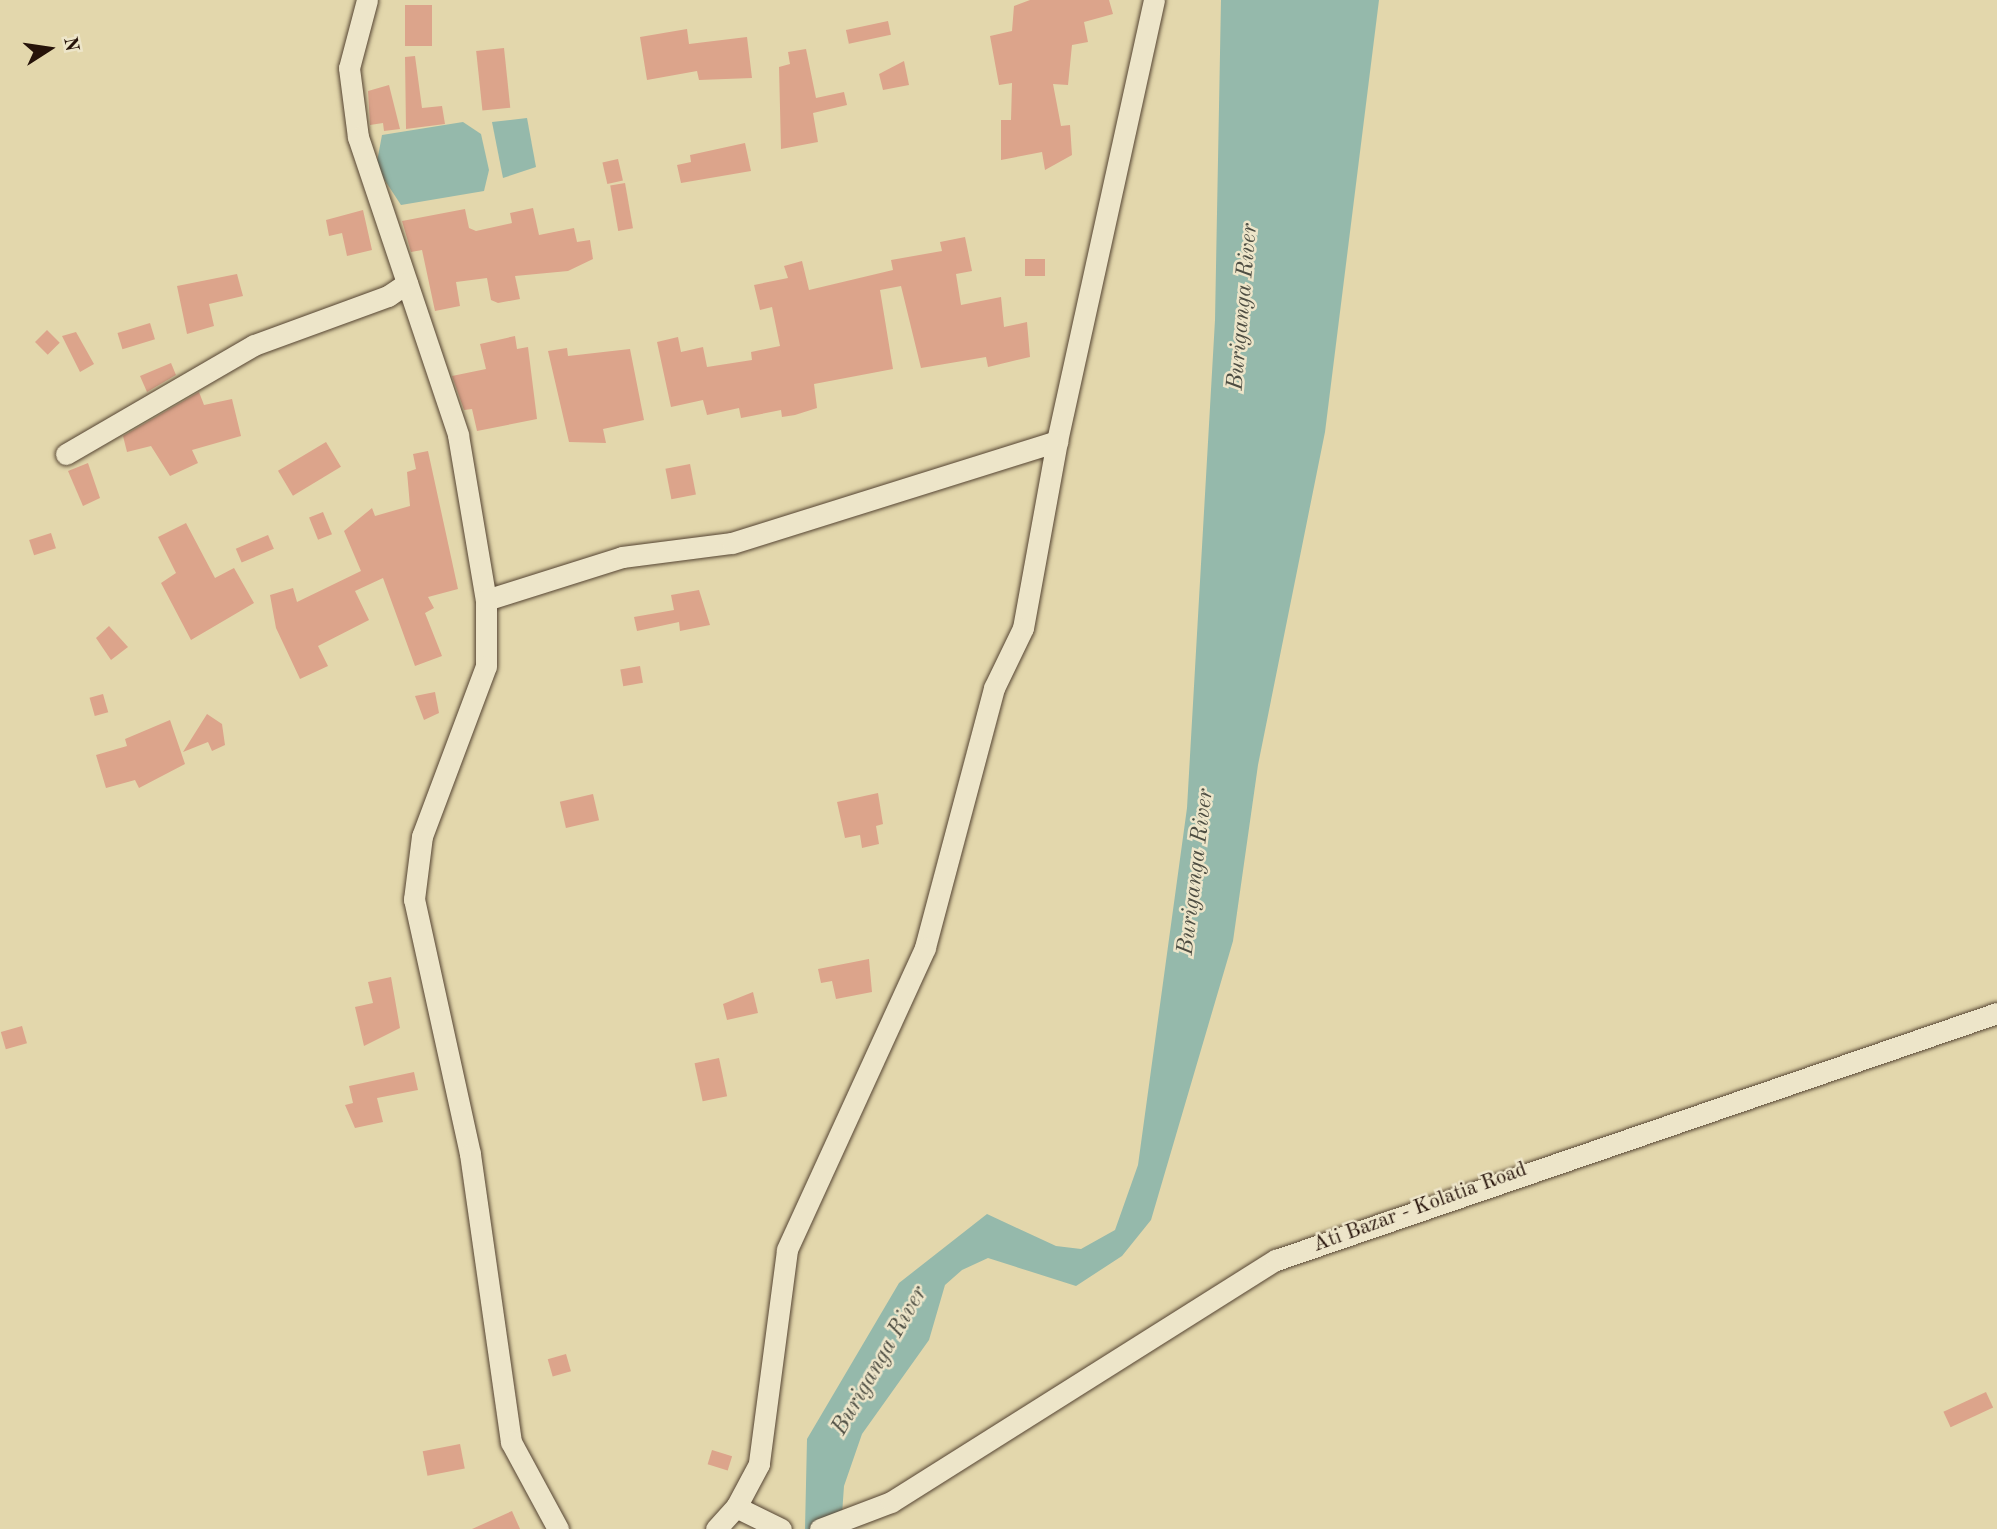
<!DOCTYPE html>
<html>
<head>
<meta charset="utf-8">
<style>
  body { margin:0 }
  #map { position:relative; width:1997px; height:1529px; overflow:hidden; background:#e3d7ac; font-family:"Old Standard TT",serif }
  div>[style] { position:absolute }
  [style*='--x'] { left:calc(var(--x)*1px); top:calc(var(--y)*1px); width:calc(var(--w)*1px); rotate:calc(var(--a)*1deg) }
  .water>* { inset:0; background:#95b9ab }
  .building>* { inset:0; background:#dca48b; transform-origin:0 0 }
  .roads { filter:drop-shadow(0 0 2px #554432) drop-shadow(0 0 2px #554432) }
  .street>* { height:21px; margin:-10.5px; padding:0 10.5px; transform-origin:10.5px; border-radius:10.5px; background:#ede5c9 }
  span { translate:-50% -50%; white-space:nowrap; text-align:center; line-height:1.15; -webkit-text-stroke:5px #ede5c9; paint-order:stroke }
  .street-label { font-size:21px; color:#26130a }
  .water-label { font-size:23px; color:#4d4d42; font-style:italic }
  .north { position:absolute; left:14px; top:14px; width:70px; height:70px; -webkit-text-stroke:5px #ede5c9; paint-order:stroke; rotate:78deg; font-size:19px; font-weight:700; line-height:28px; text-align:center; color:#26130a }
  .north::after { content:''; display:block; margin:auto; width:24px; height:32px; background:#26130a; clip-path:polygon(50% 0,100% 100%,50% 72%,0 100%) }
</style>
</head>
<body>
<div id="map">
  <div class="water">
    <div style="clip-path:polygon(1221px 0,1379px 0,1325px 432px,1258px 765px,1233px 941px,1151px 1220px,1122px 1256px,1076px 1286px,988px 1258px,962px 1270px,945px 1285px,929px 1340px,862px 1434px,844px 1486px,841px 1529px,805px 1529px,807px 1439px,899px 1283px,987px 1214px,1056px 1246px,1081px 1249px,1115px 1230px,1138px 1165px,1187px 808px,1215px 320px)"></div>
    <div style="clip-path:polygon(527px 118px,536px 167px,503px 178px,492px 122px)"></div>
    <div style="clip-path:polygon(463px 122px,481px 134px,489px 170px,484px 191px,401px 205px,376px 167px,382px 135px)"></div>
  </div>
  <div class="building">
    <div style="clip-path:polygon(1030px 0,1109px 0,1113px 14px,1084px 22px,1088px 42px,1072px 45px,1068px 85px,1053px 84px,1061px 126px,1070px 125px,1072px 155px,1045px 170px,1042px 152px,1001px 160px,1001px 120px,1011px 120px,1012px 83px,999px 85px,990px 36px,1012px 31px,1014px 6px)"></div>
    <div style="left:405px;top:5px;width:27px;height:41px"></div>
    <div style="left:888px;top:21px;width:14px;height:43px;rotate:78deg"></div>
    <div style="clip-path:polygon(687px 29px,689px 44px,747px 37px,752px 78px,699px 80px,697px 71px,647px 80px,640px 37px)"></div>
    <div style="left:504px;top:48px;width:60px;height:28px;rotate:84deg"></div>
    <div style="clip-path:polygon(806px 49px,816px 98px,844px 92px,847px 105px,813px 113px,818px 142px,781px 149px,779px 67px,790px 64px,788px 52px)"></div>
    <div style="clip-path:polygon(415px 56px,422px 108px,442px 106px,445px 124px,406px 129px,405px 57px)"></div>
    <div style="clip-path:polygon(904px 61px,909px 85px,883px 90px,879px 74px)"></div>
    <div style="clip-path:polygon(389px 85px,400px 129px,384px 131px,383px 123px,370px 125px,368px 91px)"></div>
    <div style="clip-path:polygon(745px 143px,751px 171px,681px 183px,677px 165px,691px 162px,690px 155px)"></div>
    <div style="left:618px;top:159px;width:22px;height:16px;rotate:77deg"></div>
    <div style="left:625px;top:183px;width:46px;height:15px;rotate:80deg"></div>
    <div style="clip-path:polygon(533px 208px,539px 235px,574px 228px,577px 242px,590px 240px,593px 259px,568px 271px,515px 276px,520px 299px,498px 303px,491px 300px,487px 278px,456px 282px,460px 306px,435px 311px,422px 250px,411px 252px,402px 221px,465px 209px,469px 228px,476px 231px,512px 223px,510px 213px)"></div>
    <div style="clip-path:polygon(363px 210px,372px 250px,347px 256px,342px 233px,329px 236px,326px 220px)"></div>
    <div style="clip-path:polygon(965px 237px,972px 271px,956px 274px,961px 305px,1001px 297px,1004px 327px,1027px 322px,1030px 357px,988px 367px,986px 357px,921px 368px,901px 286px,880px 290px,893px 369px,814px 384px,817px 408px,795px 415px,782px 417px,781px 410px,741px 418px,739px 408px,707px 415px,703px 400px,671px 407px,657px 342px,678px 337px,681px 352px,703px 347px,707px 367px,752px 360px,751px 352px,780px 346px,772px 307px,760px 310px,754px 285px,788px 278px,784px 266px,802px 261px,809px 290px,893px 270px,891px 260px,942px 251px,940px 242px)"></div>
    <div style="left:1045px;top:259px;width:17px;height:20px;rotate:90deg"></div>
    <div style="clip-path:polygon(237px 274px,243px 296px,209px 304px,214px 326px,187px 334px,177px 286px)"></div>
    <div style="left:150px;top:323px;width:17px;height:34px;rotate:73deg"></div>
    <div style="left:47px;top:330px;width:18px;height:17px;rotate:45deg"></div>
    <div style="clip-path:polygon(76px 332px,94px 364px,80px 372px,62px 336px)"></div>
    <div style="clip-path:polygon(515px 336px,517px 349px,528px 347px,537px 419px,477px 431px,472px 409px,464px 410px,452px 376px,486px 369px,480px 344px)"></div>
    <div style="clip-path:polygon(567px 348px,568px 356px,630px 349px,644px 420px,603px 429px,606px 443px,569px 442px,548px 351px)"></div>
    <div style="clip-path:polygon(171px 363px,176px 375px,147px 392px,140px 376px)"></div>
    <div style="clip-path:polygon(199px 392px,204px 405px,232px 399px,241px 436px,192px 450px,198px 463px,170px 476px,151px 446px,127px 452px,123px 436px)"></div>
    <div style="left:326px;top:442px;width:29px;height:56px;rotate:59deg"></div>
    <div style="clip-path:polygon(428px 451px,458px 589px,428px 597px,434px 608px,425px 613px,442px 656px,415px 666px,383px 578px,355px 591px,369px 620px,318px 646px,328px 666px,300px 679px,276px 628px,270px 595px,293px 588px,297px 602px,361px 571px,344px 531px,372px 508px,375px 516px,410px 506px,407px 472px,416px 469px,413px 454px)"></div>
    <div style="clip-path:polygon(88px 463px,100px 498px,83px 506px,68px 471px)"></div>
    <div style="left:690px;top:464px;width:31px;height:25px;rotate:79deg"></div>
    <div style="left:323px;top:512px;width:24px;height:15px;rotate:68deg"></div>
    <div style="clip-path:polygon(186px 523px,215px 578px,234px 568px,254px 603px,191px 640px,161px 583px,176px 573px,158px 537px)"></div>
    <div style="left:51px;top:533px;width:16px;height:23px;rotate:72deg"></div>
    <div style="left:268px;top:535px;width:15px;height:35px;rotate:67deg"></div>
    <div style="clip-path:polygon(699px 590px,710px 625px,680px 631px,679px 622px,637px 631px,634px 617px,674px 610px,671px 595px)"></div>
    <div style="clip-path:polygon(109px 626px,128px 647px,111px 660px,96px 638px)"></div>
    <div style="left:640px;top:666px;width:17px;height:20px;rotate:80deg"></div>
    <div style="clip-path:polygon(435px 692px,439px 713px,424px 720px,415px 696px)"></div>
    <div style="left:103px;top:694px;width:19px;height:14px;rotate:74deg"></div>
    <div style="clip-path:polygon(207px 714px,222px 724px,225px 745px,212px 751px,208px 742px,183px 752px)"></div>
    <div style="clip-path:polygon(170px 720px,185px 764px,139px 788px,135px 780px,106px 788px,96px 755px,127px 746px,125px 739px)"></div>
    <div style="clip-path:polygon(878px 793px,883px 824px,876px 826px,879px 844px,862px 848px,860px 835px,845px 838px,837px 802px)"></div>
    <div style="left:593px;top:794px;width:27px;height:34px;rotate:77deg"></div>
    <div style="clip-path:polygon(869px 959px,872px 992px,836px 999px,832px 981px,821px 983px,818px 969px)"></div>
    <div style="clip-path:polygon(391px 977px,400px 1028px,364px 1046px,355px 1007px,373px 1003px,368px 982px)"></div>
    <div style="clip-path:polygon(753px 992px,758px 1013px,727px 1020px,723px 1004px)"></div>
    <div style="left:22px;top:1026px;width:18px;height:22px;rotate:74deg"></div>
    <div style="left:719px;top:1058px;width:39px;height:25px;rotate:78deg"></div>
    <div style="clip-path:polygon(414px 1072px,418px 1090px,377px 1098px,383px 1122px,355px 1128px,345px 1105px,353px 1103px,349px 1086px)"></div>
    <div style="left:566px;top:1354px;width:18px;height:19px;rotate:74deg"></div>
    <div style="left:1986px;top:1392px;width:17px;height:47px;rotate:65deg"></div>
    <div style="left:460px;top:1444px;width:25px;height:38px;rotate:79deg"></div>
    <div style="left:712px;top:1450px;width:21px;height:15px;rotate:17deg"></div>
    <div style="clip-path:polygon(512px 1511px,520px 1529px,472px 1529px)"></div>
  </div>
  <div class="roads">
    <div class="street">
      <div style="--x:367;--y:0;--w:70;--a:104.8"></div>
      <div style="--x:349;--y:68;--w:70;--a:82.6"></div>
      <div style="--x:358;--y:137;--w:314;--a:71.4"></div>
      <div style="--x:458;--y:435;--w:167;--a:80.4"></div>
      <div style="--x:486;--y:600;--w:66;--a:90"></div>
      <div style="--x:486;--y:666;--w:182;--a:110.6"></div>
      <div style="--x:422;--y:836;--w:64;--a:97.2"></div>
      <div style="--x:414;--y:899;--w:261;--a:77.6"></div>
      <div style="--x:470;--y:1154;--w:291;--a:81.9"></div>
      <div style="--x:511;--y:1442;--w:99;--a:61.6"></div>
      <div style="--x:1057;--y:441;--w:452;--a:-77.6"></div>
      <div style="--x:66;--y:454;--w:217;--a:-30.1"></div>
      <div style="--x:254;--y:345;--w:143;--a:-20.1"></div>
      <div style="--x:388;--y:296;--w:23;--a:-34"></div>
      <div style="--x:486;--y:600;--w:143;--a:-17.5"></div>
      <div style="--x:622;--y:557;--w:111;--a:-7.3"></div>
      <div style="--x:732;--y:543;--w:341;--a:-17.4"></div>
      <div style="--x:1057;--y:441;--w:190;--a:100.3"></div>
      <div style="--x:1023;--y:628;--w:67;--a:115.8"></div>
      <div style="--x:994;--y:688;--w:269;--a:104.9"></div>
      <div style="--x:925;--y:948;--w:332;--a:114.6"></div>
      <div style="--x:787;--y:1250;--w:216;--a:97.5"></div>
      <div style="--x:759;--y:1464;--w:49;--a:118.1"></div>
      <div style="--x:716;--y:1529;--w:30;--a:-48"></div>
      <div style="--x:736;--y:1507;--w:50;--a:26.1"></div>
      <div style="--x:820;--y:1529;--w:76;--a:-20.8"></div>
      <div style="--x:891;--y:1502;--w:455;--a:-32.2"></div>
      <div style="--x:1276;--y:1260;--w:762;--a:-18.91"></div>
    </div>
  </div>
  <div class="street-label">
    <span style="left:1420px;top:1208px;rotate:-20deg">Ati Bazar - Kolatia Road</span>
  </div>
  <div class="water-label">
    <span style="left:1243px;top:307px;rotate:-85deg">Buriganga River</span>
    <span style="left:1196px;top:872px;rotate:-83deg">Buriganga River</span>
    <span style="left:880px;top:1361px;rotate:-60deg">Buriganga River</span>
  </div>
  <div class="north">N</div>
</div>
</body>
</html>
